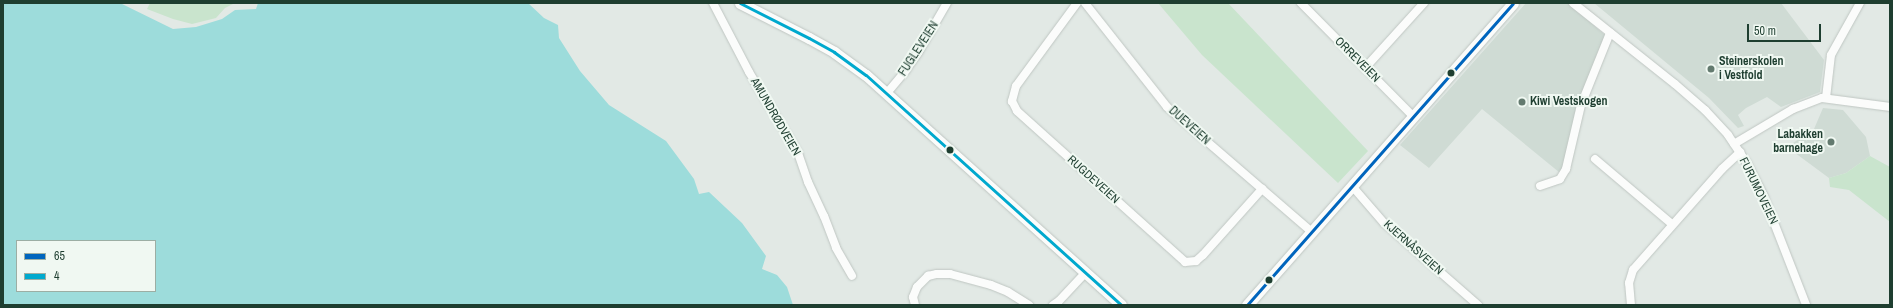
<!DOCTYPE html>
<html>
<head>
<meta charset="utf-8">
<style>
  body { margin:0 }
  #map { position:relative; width:1893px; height:308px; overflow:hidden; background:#e2e9e5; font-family:"Archivo Narrow",sans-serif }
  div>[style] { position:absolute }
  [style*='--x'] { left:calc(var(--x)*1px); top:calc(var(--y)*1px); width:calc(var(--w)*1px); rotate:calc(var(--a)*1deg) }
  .built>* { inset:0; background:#cfdbd4 }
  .green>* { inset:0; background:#c9e4cd }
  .water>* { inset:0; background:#9ddcdb }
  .roads { filter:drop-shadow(0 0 1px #bfc6c2) drop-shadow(0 0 1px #bfc6c2) }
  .minor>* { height:8px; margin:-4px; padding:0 4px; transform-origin:4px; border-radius:4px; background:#fbfcfb }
  .secondary>* { height:11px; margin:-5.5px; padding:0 5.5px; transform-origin:5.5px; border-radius:5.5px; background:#fbfcfb }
  .bus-1>* { height:3px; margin:-1.5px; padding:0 1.5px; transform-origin:1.5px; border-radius:1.5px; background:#0065bd }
  .bus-2>* { height:3px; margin:-1.5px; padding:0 1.5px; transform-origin:1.5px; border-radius:1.5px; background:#00a9ce }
  .dots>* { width:11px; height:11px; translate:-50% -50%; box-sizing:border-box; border:2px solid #f0f8f2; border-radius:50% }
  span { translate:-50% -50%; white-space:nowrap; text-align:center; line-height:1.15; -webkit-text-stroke:4px #f0f8f2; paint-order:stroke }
  .street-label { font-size:12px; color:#1e3e30 }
  .poi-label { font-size:12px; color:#1e3e30; font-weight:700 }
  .left { translate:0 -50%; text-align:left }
  .right { translate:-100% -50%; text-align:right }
  .frame { position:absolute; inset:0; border:4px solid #1e3e30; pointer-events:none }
  .legend { position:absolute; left:16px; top:240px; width:140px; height:52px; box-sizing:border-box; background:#f0f8f2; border:1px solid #9caea4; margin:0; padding:5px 7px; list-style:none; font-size:12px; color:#1e3e30 }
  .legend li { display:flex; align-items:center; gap:8px; height:20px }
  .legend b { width:20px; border:1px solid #9caea4 }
  .scale { position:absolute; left:1747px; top:24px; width:74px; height:18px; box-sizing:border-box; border:2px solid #1e3e30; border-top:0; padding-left:5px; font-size:12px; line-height:14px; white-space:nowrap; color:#1e3e30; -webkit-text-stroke:3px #f0f8f2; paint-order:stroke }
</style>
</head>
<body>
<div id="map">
  <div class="built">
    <div style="clip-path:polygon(1526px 3px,1568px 3px,1606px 36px,1580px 119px,1565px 177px,1482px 109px,1429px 168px,1400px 145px)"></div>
    <div style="clip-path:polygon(1594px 3px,1781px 3px,1824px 60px,1820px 92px,1781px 107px,1767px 97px,1746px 108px,1738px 115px,1744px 126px,1738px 128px,1709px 98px)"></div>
    <div style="clip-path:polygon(1823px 108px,1843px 110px,1866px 137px,1870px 156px,1846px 173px,1829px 178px,1787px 147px,1814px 129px)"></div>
  </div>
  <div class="green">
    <div style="clip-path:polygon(150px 3px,235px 3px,225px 8px,216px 18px,192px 24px,173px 19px,147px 9px)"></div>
    <div style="clip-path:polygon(1158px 3px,1228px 3px,1368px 151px,1338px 183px,1202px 55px)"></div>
    <div style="clip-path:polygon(1870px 156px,1890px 167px,1890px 222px,1849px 190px,1830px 187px,1829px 178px,1846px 173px)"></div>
  </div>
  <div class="water">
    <div style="clip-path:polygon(evenodd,3px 3px,120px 3px,173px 29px,196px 27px,222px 19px,235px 10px,256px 9px,258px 3px,528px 3px,544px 18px,558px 25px,559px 38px,580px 71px,609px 105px,666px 141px,694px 179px,699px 194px,709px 192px,742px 223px,766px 256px,762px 269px,777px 275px,787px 287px,793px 305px,3px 305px,3px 3px,17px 241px,155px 241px,155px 291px,17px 291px,17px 241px)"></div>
  </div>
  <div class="roads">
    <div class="minor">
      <div style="--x:713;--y:3;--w:78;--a:62.4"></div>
      <div style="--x:749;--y:72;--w:95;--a:58.8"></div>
      <div style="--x:798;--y:153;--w:31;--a:71"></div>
      <div style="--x:808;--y:182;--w:38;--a:65"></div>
      <div style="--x:824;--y:216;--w:34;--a:69"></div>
      <div style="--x:836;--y:248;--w:32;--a:60"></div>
      <div style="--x:1077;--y:3;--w:103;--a:126.3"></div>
      <div style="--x:1016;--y:86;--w:16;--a:105"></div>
      <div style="--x:1012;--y:101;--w:11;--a:63"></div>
      <div style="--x:1017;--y:111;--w:226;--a:41.9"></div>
      <div style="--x:1185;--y:262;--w:11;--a:-5"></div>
      <div style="--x:1196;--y:261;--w:9;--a:-41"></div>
      <div style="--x:1203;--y:255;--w:89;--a:-48.2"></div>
      <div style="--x:1085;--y:3;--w:132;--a:51.7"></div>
      <div style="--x:1167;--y:107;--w:191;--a:40.8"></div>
      <div style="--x:1301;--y:3;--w:159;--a:45.3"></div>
      <div style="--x:1573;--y:3;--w:130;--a:38.5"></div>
      <div style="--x:1675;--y:84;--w:40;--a:41"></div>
      <div style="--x:1705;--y:110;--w:34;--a:47"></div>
      <div style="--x:1728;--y:135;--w:34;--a:56"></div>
      <div style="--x:1747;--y:163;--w:38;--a:63"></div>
      <div style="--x:1764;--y:197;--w:116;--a:68.7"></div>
      <div style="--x:1365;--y:68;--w:88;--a:-47.8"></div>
      <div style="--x:887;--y:93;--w:30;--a:-50"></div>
      <div style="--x:906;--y:70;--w:21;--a:-55"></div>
      <div style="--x:918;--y:53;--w:58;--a:-59.9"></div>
      <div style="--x:1826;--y:98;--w:43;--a:-83.4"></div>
      <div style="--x:1831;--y:55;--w:60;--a:-60.9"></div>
      <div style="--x:1734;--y:144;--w:69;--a:-30.7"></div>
      <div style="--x:1793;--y:109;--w:31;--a:-21"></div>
      <div style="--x:1822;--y:98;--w:69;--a:7.5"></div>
      <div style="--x:1595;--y:159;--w:101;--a:40.2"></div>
      <div style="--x:1352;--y:186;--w:49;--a:49.1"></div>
      <div style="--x:1384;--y:223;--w:125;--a:41.1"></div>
      <div style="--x:1540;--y:186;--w:21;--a:-19"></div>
      <div style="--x:1560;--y:179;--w:12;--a:-59"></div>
      <div style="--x:1566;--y:169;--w:66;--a:-76.8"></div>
      <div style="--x:1581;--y:105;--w:78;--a:-68.1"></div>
      <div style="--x:915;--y:305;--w:8;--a:-104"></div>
      <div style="--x:913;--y:297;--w:11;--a:-68"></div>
      <div style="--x:917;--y:287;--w:16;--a:-45"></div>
      <div style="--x:928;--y:276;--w:9;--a:-13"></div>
      <div style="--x:937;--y:274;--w:13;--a:0"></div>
      <div style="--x:950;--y:274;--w:42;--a:15"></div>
      <div style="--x:991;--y:285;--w:18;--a:22"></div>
      <div style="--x:1008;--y:292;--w:25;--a:32"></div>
      <div style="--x:1053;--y:305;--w:7;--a:-34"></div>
      <div style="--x:1059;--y:301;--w:38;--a:-47"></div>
      <div style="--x:1631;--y:305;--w:22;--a:-95"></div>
      <div style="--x:1629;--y:283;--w:14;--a:-73"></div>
      <div style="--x:1633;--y:270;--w:135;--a:-48.6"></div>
      <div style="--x:1722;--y:169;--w:25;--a:-43"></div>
    </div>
    <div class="secondary">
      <div style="--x:740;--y:3;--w:77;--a:26.9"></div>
      <div style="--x:809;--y:38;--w:29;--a:29"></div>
      <div style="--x:834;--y:52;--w:39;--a:36"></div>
      <div style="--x:866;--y:75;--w:343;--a:42"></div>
      <div style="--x:1247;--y:305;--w:402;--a:-48.6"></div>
    </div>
  </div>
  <div class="bus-1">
    <div style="--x:1247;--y:305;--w:402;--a:-48.6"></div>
  </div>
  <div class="bus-2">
    <div style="--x:740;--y:3;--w:77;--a:26.9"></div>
    <div style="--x:809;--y:38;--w:29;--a:29"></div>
    <div style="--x:834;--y:52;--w:39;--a:36"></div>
    <div style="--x:866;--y:75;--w:343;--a:42"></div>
  </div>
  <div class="dots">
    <div style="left:1711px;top:69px;background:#637a6f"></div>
    <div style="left:1451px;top:73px;background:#1e3e30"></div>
    <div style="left:1522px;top:102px;background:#637a6f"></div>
    <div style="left:1831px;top:142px;background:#637a6f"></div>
    <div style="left:950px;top:150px;background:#1e3e30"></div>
    <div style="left:1269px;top:280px;background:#1e3e30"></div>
  </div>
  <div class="street-label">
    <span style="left:919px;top:49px;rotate:-57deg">FUGLEVEIEN</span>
    <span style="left:1357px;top:60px;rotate:45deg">ORREVEIEN</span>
    <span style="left:775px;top:117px;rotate:60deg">AMUNDRØDVEIEN</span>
    <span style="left:1189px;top:126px;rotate:42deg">DUEVEIEN</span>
    <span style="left:1093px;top:180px;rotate:42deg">RUGDEVEIEN</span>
    <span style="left:1758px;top:191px;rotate:64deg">FURUMOVEIEN</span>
    <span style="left:1413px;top:248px;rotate:42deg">KJERNÅSVEIEN</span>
  </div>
  <div class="poi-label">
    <span class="left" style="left:1719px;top:69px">Steinerskolen<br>i Vestfold</span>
    <span class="left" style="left:1530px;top:102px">Kiwi Vestskogen</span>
    <span class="right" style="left:1823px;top:142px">Labakken<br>barnehage</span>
  </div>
  <div class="frame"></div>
  <ul class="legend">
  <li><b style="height:5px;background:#0065bd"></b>65</li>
  <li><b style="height:5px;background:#00a9ce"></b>4</li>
  </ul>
  <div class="scale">50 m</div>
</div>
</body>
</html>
